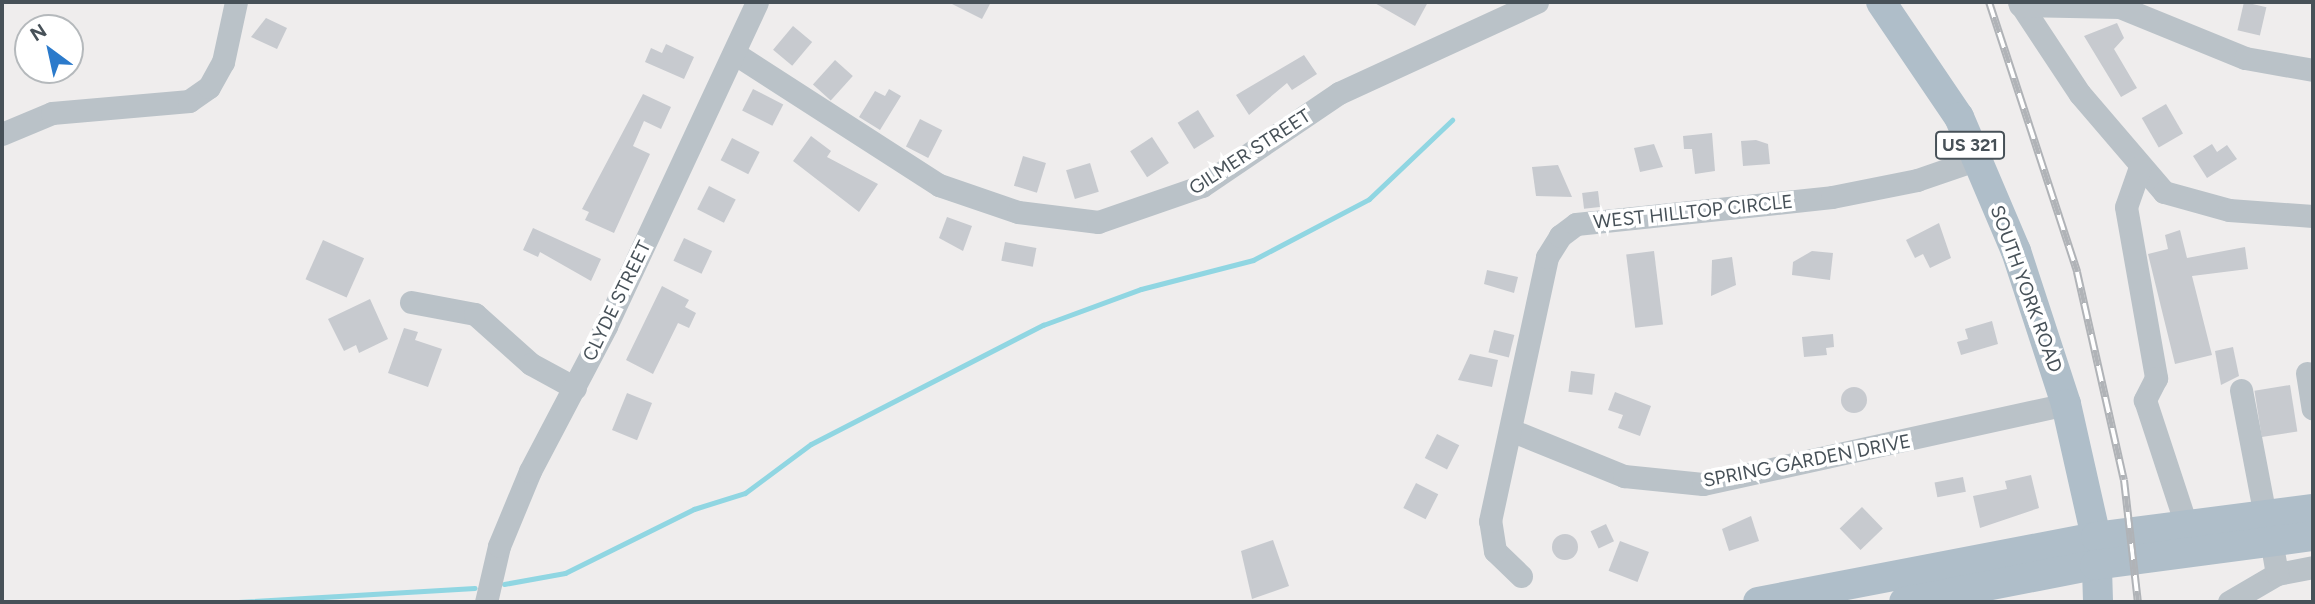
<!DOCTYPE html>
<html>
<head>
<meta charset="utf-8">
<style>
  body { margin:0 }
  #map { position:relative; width:2315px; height:604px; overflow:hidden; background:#efeded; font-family:Figtree,sans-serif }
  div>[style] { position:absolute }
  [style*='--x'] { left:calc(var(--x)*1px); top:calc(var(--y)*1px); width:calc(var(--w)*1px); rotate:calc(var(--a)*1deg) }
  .stream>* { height:5px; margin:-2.5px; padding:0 2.5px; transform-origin:2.5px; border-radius:2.5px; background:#90d6e2 }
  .building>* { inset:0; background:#c7cacf; transform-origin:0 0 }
  .round { border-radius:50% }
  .minor>* { height:23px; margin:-11.5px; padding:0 11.5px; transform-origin:11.5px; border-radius:11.5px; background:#bac2c8 }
  .major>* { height:30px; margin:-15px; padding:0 15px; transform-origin:15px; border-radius:15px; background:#afbec9 }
  .rail>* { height:8px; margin-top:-4px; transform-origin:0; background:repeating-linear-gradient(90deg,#fff 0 16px,#b0b3b7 0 32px); box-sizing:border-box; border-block:2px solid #b0b3b7 }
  span { translate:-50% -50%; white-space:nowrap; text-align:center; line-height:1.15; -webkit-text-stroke:7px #fff; paint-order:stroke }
  .shield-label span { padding:2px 5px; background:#fff; border:2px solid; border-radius:5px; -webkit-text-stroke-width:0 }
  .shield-label { font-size:18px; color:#475158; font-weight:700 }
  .street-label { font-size:19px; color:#475158 }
  .frame { position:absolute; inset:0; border:4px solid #475158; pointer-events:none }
  .north { position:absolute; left:14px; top:14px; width:70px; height:70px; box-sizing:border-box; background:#fff; border:2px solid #b5b9bc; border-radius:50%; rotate:327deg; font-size:19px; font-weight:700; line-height:28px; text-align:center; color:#475158 }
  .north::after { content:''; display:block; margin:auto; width:24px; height:32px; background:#2b7acb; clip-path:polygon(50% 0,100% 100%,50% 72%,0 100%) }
</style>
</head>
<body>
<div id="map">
  <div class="stream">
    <div style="--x:504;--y:584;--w:62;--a:-10.2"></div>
    <div style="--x:565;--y:573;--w:144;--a:-26.4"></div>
    <div style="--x:694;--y:509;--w:53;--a:-17.4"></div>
    <div style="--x:745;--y:493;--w:82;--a:-36.6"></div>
    <div style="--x:811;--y:444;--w:261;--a:-27.2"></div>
    <div style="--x:1043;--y:325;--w:104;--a:-20.2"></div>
    <div style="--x:1141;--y:289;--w:116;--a:-14.5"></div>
    <div style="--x:1253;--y:260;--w:131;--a:-27.7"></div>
    <div style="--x:1369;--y:199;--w:115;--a:-43.6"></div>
    <div style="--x:238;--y:602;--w:237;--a:-3.4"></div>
  </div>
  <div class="building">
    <div style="clip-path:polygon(948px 2px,991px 2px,982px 19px)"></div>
    <div style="clip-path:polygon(1373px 2px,1428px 2px,1415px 26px)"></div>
    <div style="left:2244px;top:2px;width:23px;height:29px;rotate:13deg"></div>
    <div style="clip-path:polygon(266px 18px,287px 28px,277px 49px,251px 37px)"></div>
    <div style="clip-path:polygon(2117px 23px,2124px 38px,2114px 49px,2137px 88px,2121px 97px,2084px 36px)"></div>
    <div style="left:793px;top:26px;width:25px;height:31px;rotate:40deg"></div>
    <div style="clip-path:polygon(666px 44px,694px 57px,684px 79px,645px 62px,651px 48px,662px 53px)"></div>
    <div style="clip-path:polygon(1304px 55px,1317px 74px,1292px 90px,1287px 83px,1249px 115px,1236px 95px)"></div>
    <div style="left:835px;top:60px;width:24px;height:33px;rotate:42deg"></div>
    <div style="left:753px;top:89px;width:34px;height:24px;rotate:27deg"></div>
    <div style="clip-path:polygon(889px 89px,901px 96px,880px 130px,859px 117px,875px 91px,885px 96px)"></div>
    <div style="clip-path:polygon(643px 94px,671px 107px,661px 129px,644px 121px,633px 146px,650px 154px,614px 233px,585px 220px,589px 212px,582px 209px)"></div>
    <div style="left:2166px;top:104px;width:34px;height:28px;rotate:60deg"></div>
    <div style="left:1198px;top:110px;width:31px;height:24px;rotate:58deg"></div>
    <div style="left:920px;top:119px;width:25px;height:31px;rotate:27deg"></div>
    <div style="clip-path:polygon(1712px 133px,1715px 171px,1695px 174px,1692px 149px,1684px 149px,1683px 136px)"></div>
    <div style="clip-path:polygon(811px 136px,831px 151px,827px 157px,878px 184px,859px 212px,793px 161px)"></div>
    <div style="left:1152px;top:137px;width:31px;height:26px;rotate:57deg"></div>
    <div style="left:732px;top:138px;width:31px;height:25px;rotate:27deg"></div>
    <div style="clip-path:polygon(1756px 140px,1768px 144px,1770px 164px,1743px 166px,1741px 141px)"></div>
    <div style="clip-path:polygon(1654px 144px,1663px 167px,1640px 172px,1634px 148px)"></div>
    <div style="clip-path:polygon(2212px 144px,2217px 152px,2227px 145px,2237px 159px,2207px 178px,2193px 156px)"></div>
    <div style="left:1023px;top:156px;width:24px;height:31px;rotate:17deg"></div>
    <div style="left:1090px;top:163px;width:30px;height:25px;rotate:73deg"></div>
    <div style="clip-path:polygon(1558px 165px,1572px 197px,1536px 196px,1532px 167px)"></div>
    <div style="left:709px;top:186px;width:30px;height:26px;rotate:27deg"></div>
    <div style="left:1598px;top:191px;width:16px;height:16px;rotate:83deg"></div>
    <div style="clip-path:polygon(947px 217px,972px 226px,963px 251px,939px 238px)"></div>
    <div style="clip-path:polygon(1939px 223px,1951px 258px,1930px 268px,1923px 254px,1915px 258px,1906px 240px)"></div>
    <div style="clip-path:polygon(533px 228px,601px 259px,591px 281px,540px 252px,538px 257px,523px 250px)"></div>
    <div style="clip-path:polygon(2180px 230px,2187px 258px,2245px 247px,2248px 269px,2192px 276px,2212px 355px,2175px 364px,2148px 254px,2168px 249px,2165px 235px)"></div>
    <div style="left:684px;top:238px;width:31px;height:25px;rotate:25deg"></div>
    <div style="left:323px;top:240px;width:45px;height:43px;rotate:24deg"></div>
    <div style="left:1005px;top:242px;width:32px;height:19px;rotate:11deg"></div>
    <div style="left:1654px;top:251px;width:74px;height:28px;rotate:83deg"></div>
    <div style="clip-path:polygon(1812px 251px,1833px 253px,1830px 280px,1792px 275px,1793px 262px)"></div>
    <div style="clip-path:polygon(1732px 257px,1736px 285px,1711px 296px,1712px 260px)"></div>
    <div style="clip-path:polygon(1487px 270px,1518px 277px,1514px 293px,1484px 284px)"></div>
    <div style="clip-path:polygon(662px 286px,689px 300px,685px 307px,696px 313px,689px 328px,678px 323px,653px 374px,626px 360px)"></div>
    <div style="clip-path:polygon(370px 299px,388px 339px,359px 353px,356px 345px,344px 351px,328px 319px)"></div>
    <div style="clip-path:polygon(1992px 321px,1998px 344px,1961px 355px,1957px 342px,1968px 339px,1965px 329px)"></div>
    <div style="clip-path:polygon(404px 328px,418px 332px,415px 340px,442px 349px,428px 387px,388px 373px)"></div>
    <div style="left:1494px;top:330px;width:21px;height:23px;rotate:14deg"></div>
    <div style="clip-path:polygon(1833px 334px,1834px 347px,1826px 348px,1827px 355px,1804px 357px,1802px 337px)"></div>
    <div style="clip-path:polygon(2233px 347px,2239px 376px,2221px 385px,2215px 351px)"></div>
    <div style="clip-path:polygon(1470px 354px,1498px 360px,1492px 387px,1458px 380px)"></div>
    <div style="left:1571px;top:371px;width:24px;height:21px;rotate:7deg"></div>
    <div style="left:2290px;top:385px;width:47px;height:36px;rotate:81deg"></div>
    <div class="round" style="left:1841px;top:387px;width:26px;height:26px"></div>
    <div style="clip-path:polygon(1615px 392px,1651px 406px,1640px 436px,1618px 428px,1623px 415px,1608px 410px)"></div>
    <div style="left:627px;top:393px;width:27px;height:40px;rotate:22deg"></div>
    <div style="left:1437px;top:434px;width:25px;height:27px;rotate:27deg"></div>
    <div style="clip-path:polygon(2031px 475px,2039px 508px,1980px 528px,1973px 496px,2007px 489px,2005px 481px)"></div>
    <div style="left:1963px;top:477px;width:15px;height:29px;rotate:79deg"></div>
    <div style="left:1416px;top:483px;width:25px;height:28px;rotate:27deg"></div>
    <div style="left:1862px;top:507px;width:30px;height:31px;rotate:46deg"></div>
    <div style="clip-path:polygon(1751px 516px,1759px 541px,1729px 551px,1722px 529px)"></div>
    <div style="left:1606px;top:524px;width:19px;height:17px;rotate:65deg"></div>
    <div class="round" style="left:1552px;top:534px;width:26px;height:26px"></div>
    <div style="clip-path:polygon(1273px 540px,1289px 586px,1252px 599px,1241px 551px)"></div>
    <div style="left:1620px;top:541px;width:31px;height:32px;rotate:21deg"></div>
  </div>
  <div class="minor">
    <div style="--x:2019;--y:2;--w:110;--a:56.5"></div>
    <div style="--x:2080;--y:94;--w:129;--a:49.4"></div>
    <div style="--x:2164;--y:192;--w:67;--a:15.5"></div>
    <div style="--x:2229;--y:210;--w:84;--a:4.1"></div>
    <div style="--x:2020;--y:5;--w:100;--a:1.1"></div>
    <div style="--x:2120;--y:7;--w:135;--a:22.2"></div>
    <div style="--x:2245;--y:58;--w:69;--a:10"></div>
    <div style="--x:734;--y:53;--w:244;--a:32.8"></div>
    <div style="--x:939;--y:185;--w:83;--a:18.9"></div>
    <div style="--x:1018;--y:212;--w:81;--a:7.1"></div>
    <div style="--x:1098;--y:222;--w:110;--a:-19.1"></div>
    <div style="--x:1202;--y:186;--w:166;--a:-34.2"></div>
    <div style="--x:1339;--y:93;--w:218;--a:-24.7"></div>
    <div style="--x:2;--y:134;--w:54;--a:-22.8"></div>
    <div style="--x:52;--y:113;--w:138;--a:-5"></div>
    <div style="--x:189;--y:101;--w:24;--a:-35"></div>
    <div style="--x:209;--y:87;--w:29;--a:-61"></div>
    <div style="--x:223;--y:62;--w:61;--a:-77.8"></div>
    <div style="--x:2140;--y:167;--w:42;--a:109.3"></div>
    <div style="--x:2126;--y:207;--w:174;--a:80"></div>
    <div style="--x:2156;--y:378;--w:25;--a:117"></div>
    <div style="--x:2145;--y:400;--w:132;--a:71.8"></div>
    <div style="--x:411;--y:302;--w:65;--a:10.6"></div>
    <div style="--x:475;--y:314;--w:75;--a:41.8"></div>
    <div style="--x:531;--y:364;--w:50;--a:28.6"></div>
    <div style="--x:2307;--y:373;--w:36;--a:81"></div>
    <div style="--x:2241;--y:390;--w:128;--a:79.2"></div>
    <div style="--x:1513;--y:431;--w:120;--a:22.1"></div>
    <div style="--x:1624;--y:476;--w:79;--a:5.8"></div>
    <div style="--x:1703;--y:484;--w:372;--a:-12.4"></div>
    <div style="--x:2277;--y:574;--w:37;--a:-11"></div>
    <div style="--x:1521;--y:576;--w:36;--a:-136"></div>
    <div style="--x:1495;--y:551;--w:30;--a:-99"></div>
    <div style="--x:1490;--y:521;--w:270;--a:-77.8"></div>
    <div style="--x:1547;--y:257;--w:25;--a:-58"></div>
    <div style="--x:1560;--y:236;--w:20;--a:-37"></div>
    <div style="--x:1576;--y:224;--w:257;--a:-6"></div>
    <div style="--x:1832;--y:197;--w:87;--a:-11.3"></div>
    <div style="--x:1917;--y:180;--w:61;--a:-19"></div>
    <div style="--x:486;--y:602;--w:57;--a:-76.9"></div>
    <div style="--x:499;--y:546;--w:81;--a:-67.5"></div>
    <div style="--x:530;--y:471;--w:164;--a:-62.3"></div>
    <div style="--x:606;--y:326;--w:357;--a:-65"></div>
    <div style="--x:2229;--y:602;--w:56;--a:-30.3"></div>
    <div style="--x:2277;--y:574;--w:34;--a:-100"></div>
  </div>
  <div class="major">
    <div style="--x:1881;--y:2;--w:139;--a:55.9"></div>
    <div style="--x:1959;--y:117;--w:146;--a:67"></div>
    <div style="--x:2016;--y:251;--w:161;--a:71.9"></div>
    <div style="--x:2066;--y:404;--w:136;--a:77.3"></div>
    <div style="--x:2096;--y:537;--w:65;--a:88.2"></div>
    <div style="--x:1758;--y:602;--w:344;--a:-10.9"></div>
    <div style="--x:2096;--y:537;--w:219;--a:-7.4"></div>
    <div style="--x:1904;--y:602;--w:195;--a:-11"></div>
    <div style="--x:2095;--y:565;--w:220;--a:-7.6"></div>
  </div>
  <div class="rail">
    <div style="--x:1989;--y:2;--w:284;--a:71.9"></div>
    <div style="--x:2077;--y:272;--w:213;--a:77.3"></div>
    <div style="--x:2124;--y:480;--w:123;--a:83.5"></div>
  </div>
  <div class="shield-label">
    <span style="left:1970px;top:145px">US 321</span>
  </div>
  <div class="street-label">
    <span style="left:1250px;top:152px;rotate:-33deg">GILMER STREET</span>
    <span style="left:1693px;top:212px;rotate:-6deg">WEST HILLTOP CIRCLE</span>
    <span style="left:2026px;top:289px;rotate:70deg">SOUTH YORK ROAD</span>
    <span style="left:617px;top:301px;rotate:-64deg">CLYDE STREET</span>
    <span style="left:1807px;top:461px;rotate:-11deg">SPRING GARDEN DRIVE</span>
  </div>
  <div class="frame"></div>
  <div class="north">N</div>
</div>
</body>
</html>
